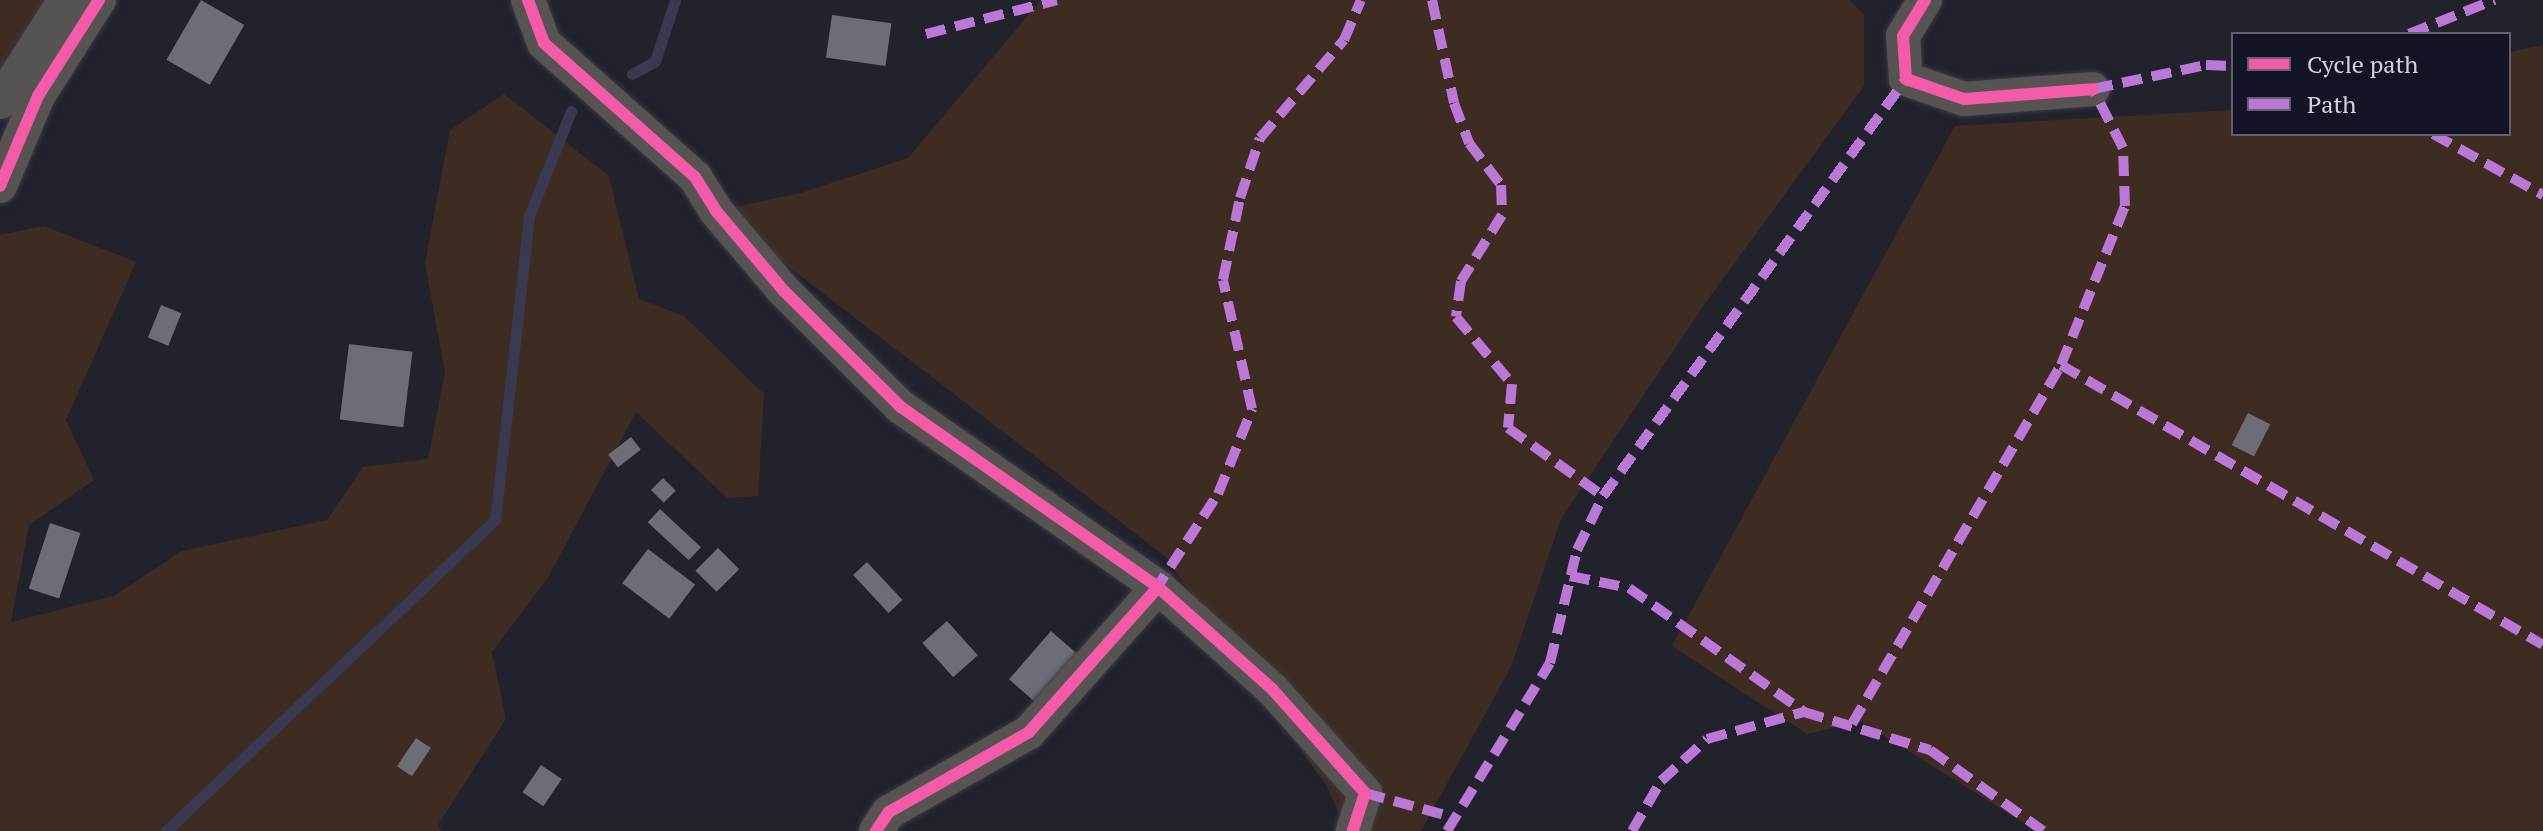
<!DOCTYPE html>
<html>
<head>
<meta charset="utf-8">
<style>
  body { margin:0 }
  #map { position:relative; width:2543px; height:831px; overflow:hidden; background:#21222c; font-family:"PT Serif",serif }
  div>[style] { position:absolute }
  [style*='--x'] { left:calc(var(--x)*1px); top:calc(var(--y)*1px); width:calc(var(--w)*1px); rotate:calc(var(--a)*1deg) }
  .green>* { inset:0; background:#3e2c22 }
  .stream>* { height:11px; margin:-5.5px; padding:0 5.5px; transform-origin:5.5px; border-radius:5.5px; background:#393a52 }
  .building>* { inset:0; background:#6c6d76; transform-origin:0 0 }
  .roads { filter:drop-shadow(0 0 2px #3a3c44) drop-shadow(0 0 2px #3a3c44) }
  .street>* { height:34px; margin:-17px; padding:0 17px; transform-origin:17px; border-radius:17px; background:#575353 }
  .quiet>* { height:10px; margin-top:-5px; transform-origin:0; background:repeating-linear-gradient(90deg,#ba77d6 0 20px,transparent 0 30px) }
  .cycleway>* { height:12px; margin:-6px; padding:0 6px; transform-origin:6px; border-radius:6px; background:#f35aa7 }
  span { translate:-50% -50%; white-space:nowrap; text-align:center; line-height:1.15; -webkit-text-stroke:8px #141426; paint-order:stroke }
  .legend { position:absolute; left:2231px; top:32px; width:280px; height:104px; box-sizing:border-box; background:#141426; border:2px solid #606070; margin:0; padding:10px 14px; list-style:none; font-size:24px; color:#d1d2de }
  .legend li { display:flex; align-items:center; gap:16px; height:40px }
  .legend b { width:40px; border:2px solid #606070 }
</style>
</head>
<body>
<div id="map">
  <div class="green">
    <div style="clip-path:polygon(0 0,65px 0,0 102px)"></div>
    <div style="clip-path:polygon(1041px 0,1850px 0,1864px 15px,1864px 86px,1704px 305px,1561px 519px,1511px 667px,1421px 831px,1347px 831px,1327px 787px,1166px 557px,716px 211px,801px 193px,908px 158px)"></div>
    <div style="clip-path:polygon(2543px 45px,2543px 831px,2037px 831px,1860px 721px,1807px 734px,1672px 646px,1955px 126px,2233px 110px,2233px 134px,2509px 134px,2509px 52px)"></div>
    <div style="clip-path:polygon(504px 94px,609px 176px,639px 299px,684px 316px,764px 394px,758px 496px,727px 498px,636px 412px,549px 576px,492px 652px,506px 719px,438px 825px,441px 831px,0 831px,0 235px,44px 226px,136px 262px,66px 420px,94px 480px,29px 525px,11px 622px,114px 596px,182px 551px,327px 520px,363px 467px,428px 459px,445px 373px,425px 263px,450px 130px)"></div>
  </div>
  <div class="stream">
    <div style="--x:632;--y:74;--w:26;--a:-29"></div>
    <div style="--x:655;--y:61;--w:64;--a:-71.8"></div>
    <div style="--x:166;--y:831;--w:453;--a:-43.4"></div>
    <div style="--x:495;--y:520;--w:306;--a:-83.6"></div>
    <div style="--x:529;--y:216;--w:113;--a:-68.2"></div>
  </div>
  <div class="building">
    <div style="left:201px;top:0;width:50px;height:69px;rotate:30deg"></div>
    <div style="left:832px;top:15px;width:60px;height:43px;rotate:8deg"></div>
    <div style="left:161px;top:305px;width:22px;height:35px;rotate:22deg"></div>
    <div style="left:349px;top:344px;width:64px;height:76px;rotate:7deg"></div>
    <div style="left:2248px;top:413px;width:25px;height:36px;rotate:27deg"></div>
    <div style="left:631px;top:437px;width:16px;height:29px;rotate:52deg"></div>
    <div style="left:663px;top:478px;width:18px;height:17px;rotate:45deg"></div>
    <div style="left:660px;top:509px;width:56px;height:18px;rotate:43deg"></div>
    <div style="left:50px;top:523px;width:32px;height:69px;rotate:18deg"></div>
    <div style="left:718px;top:548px;width:30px;height:32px;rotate:45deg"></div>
    <div style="left:648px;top:549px;width:59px;height:43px;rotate:37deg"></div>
    <div style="left:867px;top:562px;width:52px;height:19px;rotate:47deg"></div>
    <div style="left:947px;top:621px;width:46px;height:33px;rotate:48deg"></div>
    <div style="left:1051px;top:631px;width:41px;height:64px;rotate:41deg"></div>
    <div style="left:416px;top:738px;width:18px;height:34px;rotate:34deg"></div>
    <div style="left:541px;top:765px;width:25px;height:33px;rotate:34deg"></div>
  </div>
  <div class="roads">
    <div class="street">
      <div style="--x:528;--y:0;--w:46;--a:69.6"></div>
      <div style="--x:544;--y:43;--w:202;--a:41.6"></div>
      <div style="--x:695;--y:177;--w:40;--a:58"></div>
      <div style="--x:716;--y:211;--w:105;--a:49.6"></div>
      <div style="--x:784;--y:291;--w:165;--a:44.8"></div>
      <div style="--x:901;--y:407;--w:314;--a:35"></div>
      <div style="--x:1158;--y:587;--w:153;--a:41.8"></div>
      <div style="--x:1272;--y:689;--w:140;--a:48.2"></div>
      <div style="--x:1365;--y:793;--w:40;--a:108"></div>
      <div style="--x:1925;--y:0;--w:42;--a:121.4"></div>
      <div style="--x:1903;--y:36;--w:43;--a:86"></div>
      <div style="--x:1906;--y:79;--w:61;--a:19"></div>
      <div style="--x:1964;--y:99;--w:129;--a:-4.4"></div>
      <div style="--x:0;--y:102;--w:121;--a:-57.5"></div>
      <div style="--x:0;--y:186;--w:98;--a:-67.1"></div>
      <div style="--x:38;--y:96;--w:114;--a:-57.6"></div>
      <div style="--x:876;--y:831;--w:23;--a:-56"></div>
      <div style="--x:889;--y:812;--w:161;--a:-29.7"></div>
      <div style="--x:1029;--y:732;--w:194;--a:-48.3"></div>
    </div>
  </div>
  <div class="quiet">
    <div style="--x:1432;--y:0;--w:105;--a:77.9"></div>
    <div style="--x:1454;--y:103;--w:43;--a:69.4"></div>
    <div style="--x:1469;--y:143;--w:53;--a:52.7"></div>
    <div style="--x:1501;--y:185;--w:30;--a:88"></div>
    <div style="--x:1502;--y:215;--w:78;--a:121.8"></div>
    <div style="--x:1461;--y:281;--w:36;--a:98"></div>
    <div style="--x:1456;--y:317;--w:87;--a:50.1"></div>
    <div style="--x:1512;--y:384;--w:44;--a:95.2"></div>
    <div style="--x:1508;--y:428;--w:117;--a:35.6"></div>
    <div style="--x:926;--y:34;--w:135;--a:-14.5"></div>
    <div style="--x:2409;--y:34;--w:92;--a:-21.8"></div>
    <div style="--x:2433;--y:134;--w:126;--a:29"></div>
    <div style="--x:2061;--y:365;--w:171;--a:-68.1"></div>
    <div style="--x:2125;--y:206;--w:58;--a:-92"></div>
    <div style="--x:2123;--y:148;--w:66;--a:-117"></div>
    <div style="--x:2093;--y:89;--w:116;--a:-12"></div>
    <div style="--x:2206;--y:65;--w:27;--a:2"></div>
    <div style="--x:1570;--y:576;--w:60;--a:11.5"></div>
    <div style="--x:1629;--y:588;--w:214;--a:35.3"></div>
    <div style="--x:1154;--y:592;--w:117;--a:-56.9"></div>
    <div style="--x:1218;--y:494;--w:92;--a:-68.2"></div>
    <div style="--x:1252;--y:409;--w:132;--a:-102.7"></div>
    <div style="--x:1223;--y:280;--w:84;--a:-78.3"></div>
    <div style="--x:1240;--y:198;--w:63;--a:-71.6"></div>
    <div style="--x:1260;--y:138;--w:129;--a:-49.4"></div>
    <div style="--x:1344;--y:40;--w:43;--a:-67"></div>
    <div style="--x:1852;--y:724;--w:415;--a:-59.8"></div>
    <div style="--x:2061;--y:365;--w:557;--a:30.15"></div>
    <div style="--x:1365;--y:793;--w:90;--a:15.4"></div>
    <div style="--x:1447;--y:831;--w:197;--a:-58.5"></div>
    <div style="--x:1550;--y:663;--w:116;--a:-76.6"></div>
    <div style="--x:1577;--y:550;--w:60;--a:-64.3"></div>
    <div style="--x:1603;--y:496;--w:515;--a:-54"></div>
    <div style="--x:1632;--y:831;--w:58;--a:-59.9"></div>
    <div style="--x:1661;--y:781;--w:62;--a:-42.4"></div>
    <div style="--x:1707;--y:739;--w:101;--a:-15.6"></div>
    <div style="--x:1804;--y:712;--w:132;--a:16.8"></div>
    <div style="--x:1930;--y:750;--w:139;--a:35.6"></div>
  </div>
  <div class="cycleway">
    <div style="--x:528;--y:0;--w:46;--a:69.6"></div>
    <div style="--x:544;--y:43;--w:202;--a:41.6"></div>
    <div style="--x:695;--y:177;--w:40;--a:58"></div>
    <div style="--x:716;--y:211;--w:105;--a:49.6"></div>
    <div style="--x:784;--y:291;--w:165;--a:44.8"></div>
    <div style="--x:901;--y:407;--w:314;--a:35"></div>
    <div style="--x:1158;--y:587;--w:153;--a:41.8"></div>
    <div style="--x:1272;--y:689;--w:140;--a:48.2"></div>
    <div style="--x:1365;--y:793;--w:40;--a:108"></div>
    <div style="--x:1925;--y:0;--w:42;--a:121.4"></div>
    <div style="--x:1903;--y:36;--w:43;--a:86"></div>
    <div style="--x:1906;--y:79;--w:61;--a:19"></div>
    <div style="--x:1964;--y:99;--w:129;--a:-4.4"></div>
    <div style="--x:0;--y:186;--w:98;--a:-67.1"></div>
    <div style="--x:38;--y:96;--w:114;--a:-57.6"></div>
    <div style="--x:876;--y:831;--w:23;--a:-56"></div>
    <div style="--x:889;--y:812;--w:161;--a:-29.7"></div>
    <div style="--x:1029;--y:732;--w:194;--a:-48.3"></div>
  </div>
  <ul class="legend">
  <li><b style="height:10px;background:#f35aa7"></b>Cycle path</li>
  <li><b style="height:10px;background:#ba77d6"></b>Path</li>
  </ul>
</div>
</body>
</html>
